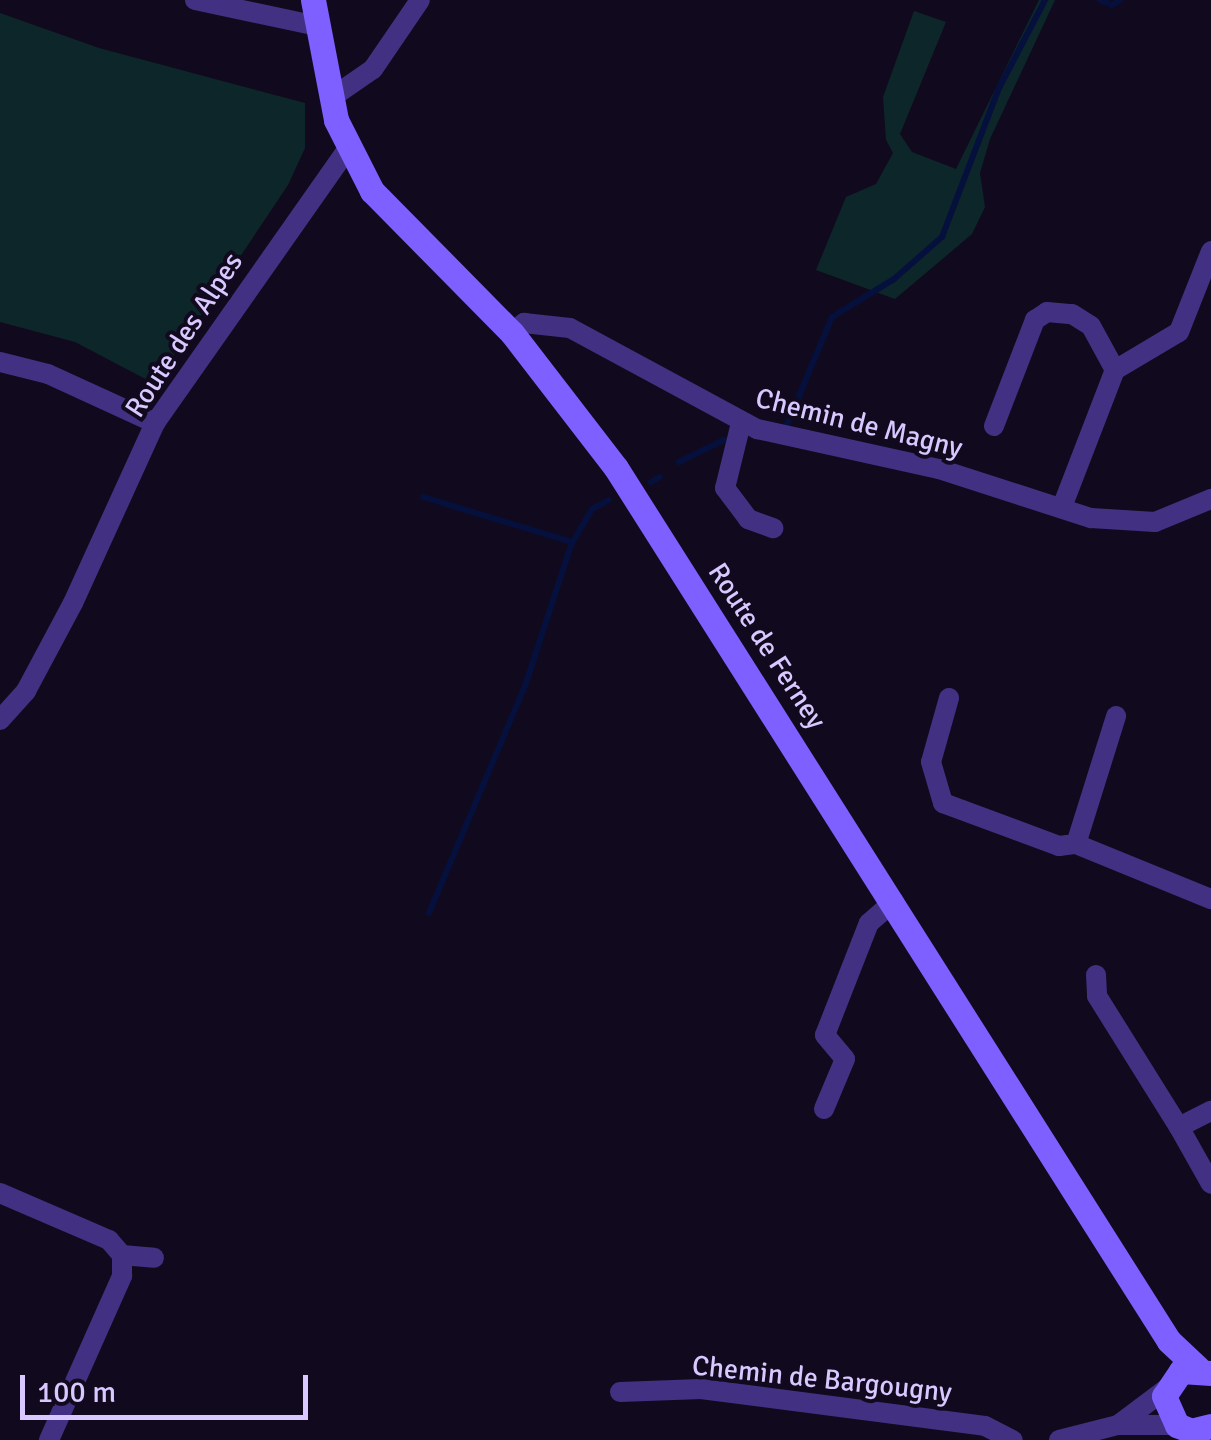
<!DOCTYPE html>
<html>
<head>
<meta charset="utf-8">
<style>
  body { margin:0 }
  #map { position:relative; width:1211px; height:1440px; overflow:hidden; background:#110a1f; font-family:Signika,sans-serif }
  div>[style] { position:absolute }
  [style*='--x'] { left:calc(var(--x)*1px); top:calc(var(--y)*1px); width:calc(var(--w)*1px); rotate:calc(var(--a)*1deg) }
  .green>* { inset:0; background:#0d2629 }
  .stream>* { height:6px; margin:-3px; padding:0 3px; transform-origin:3px; border-radius:3px; background:#05103d }
  .street>* { height:20px; margin:-10px; padding:0 10px; transform-origin:10px; border-radius:10px; background:#423182 }
  .secondary>* { height:25px; margin:-12.5px; padding:0 12.5px; transform-origin:12.5px; border-radius:12.5px; background:#7e5fff }
  span { translate:-50% -50%; white-space:nowrap; text-align:center; line-height:1.15; -webkit-text-stroke:8px #110a1f; paint-order:stroke }
  .street-label { font-size:28px; color:#d8c8ff }
  .scale { position:absolute; left:20px; top:1375px; width:288px; height:45px; box-sizing:border-box; border:5px solid #d8c8ff; border-top:0; padding-left:12px; font-size:30px; line-height:35px; white-space:nowrap; color:#d8c8ff; -webkit-text-stroke:8px #110a1f; paint-order:stroke }
</style>
</head>
<body>
<div id="map">
  <div class="green">
    <div style="clip-path:polygon(1039px 0,1055px 0,990px 139px,980px 173px,985px 207px,972px 234px,895px 299px,816px 270px,846px 197px,876px 184px,893px 153px,886px 140px,883px 97px,914px 11px,946px 22px,900px 134px,912px 152px,956px 169px)"></div>
    <div style="clip-path:polygon(0 13px,99px 48px,305px 103px,305px 148px,288px 185px,155px 384px,75px 342px,0 322px)"></div>
  </div>
  <div class="stream">
    <div style="--x:1100;--y:0;--w:13;--a:23"></div>
    <div style="--x:1112;--y:5;--w:9;--a:-32"></div>
    <div style="--x:786;--y:427;--w:119;--a:-67.3"></div>
    <div style="--x:832;--y:317;--w:73;--a:-31.5"></div>
    <div style="--x:894;--y:279;--w:64;--a:-41.2"></div>
    <div style="--x:942;--y:237;--w:157;--a:-69.1"></div>
    <div style="--x:998;--y:90;--w:102;--a:-62.4"></div>
    <div style="--x:679;--y:462;--w:50;--a:-26.1"></div>
    <div style="--x:651;--y:482;--w:10;--a:-29"></div>
    <div style="--x:423;--y:497;--w:156;--a:16.8"></div>
    <div style="--x:429;--y:913;--w:246;--a:-67.1"></div>
    <div style="--x:525;--y:686;--w:148;--a:-71.9"></div>
    <div style="--x:571;--y:545;--w:42;--a:-59.7"></div>
    <div style="--x:592;--y:509;--w:19;--a:-28"></div>
  </div>
  <div class="street">
    <div style="--x:195;--y:0;--w:125;--a:12"></div>
    <div style="--x:331;--y:98;--w:51;--a:-34.6"></div>
    <div style="--x:373;--y:69;--w:83;--a:-55.7"></div>
    <div style="--x:512;--y:333;--w:16;--a:-40"></div>
    <div style="--x:524;--y:323;--w:46;--a:6.2"></div>
    <div style="--x:570;--y:328;--w:213;--a:28.4"></div>
    <div style="--x:757;--y:429;--w:186;--a:12.4"></div>
    <div style="--x:939;--y:469;--w:160;--a:17.9"></div>
    <div style="--x:1091;--y:518;--w:64;--a:3.6"></div>
    <div style="--x:1155;--y:522;--w:61;--a:-22.3"></div>
    <div style="--x:0;--y:362;--w:49;--a:14"></div>
    <div style="--x:48;--y:374;--w:118;--a:24.6"></div>
    <div style="--x:741;--y:423;--w:67;--a:103.8"></div>
    <div style="--x:725;--y:488;--w:39;--a:53"></div>
    <div style="--x:748;--y:519;--w:27;--a:20"></div>
    <div style="--x:994;--y:426;--w:114;--a:-68.9"></div>
    <div style="--x:1035;--y:320;--w:14;--a:-34"></div>
    <div style="--x:1047;--y:312;--w:25;--a:5"></div>
    <div style="--x:1072;--y:314;--w:22;--a:32"></div>
    <div style="--x:1091;--y:326;--w:50;--a:61.4"></div>
    <div style="--x:1062;--y:507;--w:147;--a:-68.9"></div>
    <div style="--x:1115;--y:370;--w:74;--a:-30.7"></div>
    <div style="--x:1179;--y:332;--w:87;--a:-68.4"></div>
    <div style="--x:949;--y:698;--w:66;--a:105.7"></div>
    <div style="--x:931;--y:762;--w:43;--a:73.7"></div>
    <div style="--x:943;--y:803;--w:124;--a:20.3"></div>
    <div style="--x:1059;--y:846;--w:17;--a:-7"></div>
    <div style="--x:1076;--y:844;--w:146;--a:22.2"></div>
    <div style="--x:0;--y:720;--w:39;--a:-48"></div>
    <div style="--x:26;--y:691;--w:100;--a:-61.9"></div>
    <div style="--x:73;--y:603;--w:198;--a:-65.5"></div>
    <div style="--x:155;--y:423;--w:336;--a:-54.9"></div>
    <div style="--x:1076;--y:844;--w:134;--a:-72.6"></div>
    <div style="--x:1096;--y:975;--w:21;--a:87"></div>
    <div style="--x:1097;--y:996;--w:155;--a:58"></div>
    <div style="--x:1179;--y:1127;--w:36;--a:-27"></div>
    <div style="--x:824;--y:1109;--w:54;--a:-67.2"></div>
    <div style="--x:845;--y:1059;--w:31;--a:-130"></div>
    <div style="--x:825;--y:1035;--w:120;--a:-68.6"></div>
    <div style="--x:869;--y:923;--w:33;--a:-41"></div>
    <div style="--x:1179;--y:1127;--w:65;--a:60.7"></div>
    <div style="--x:0;--y:1193;--w:119;--a:23.3"></div>
    <div style="--x:109;--y:1240;--w:20;--a:49"></div>
    <div style="--x:122;--y:1255;--w:32;--a:5"></div>
    <div style="--x:620;--y:1392;--w:81;--a:-2.1"></div>
    <div style="--x:701;--y:1389;--w:286;--a:7.4"></div>
    <div style="--x:985;--y:1426;--w:31;--a:27"></div>
    <div style="--x:1118;--y:1425;--w:60;--a:-36.9"></div>
    <div style="--x:49;--y:1440;--w:180;--a:-66"></div>
    <div style="--x:122;--y:1276;--w:21;--a:-90"></div>
    <div style="--x:1059;--y:1440;--w:61;--a:-14.3"></div>
    <div style="--x:1118;--y:1425;--w:59;--a:0"></div>
  </div>
  <div class="secondary">
    <div style="--x:313;--y:0;--w:122;--a:79.1"></div>
    <div style="--x:336;--y:120;--w:80;--a:63.1"></div>
    <div style="--x:372;--y:191;--w:199;--a:45.4"></div>
    <div style="--x:512;--y:333;--w:170;--a:52.4"></div>
    <div style="--x:616;--y:468;--w:1033;--a:57.65"></div>
    <div style="--x:1169;--y:1341;--w:40;--a:43"></div>
    <div style="--x:1211;--y:1373;--w:30;--a:-176"></div>
    <div style="--x:1181;--y:1371;--w:30;--a:124"></div>
    <div style="--x:1164;--y:1396;--w:32;--a:66"></div>
    <div style="--x:1177;--y:1425;--w:15;--a:23"></div>
    <div style="--x:1191;--y:1431;--w:21;--a:-14"></div>
  </div>
  <div class="street-label">
    <span style="left:184px;top:335px;rotate:-57deg">Route des Alpes</span>
    <span style="left:859px;top:423px;rotate:14deg">Chemin de Magny</span>
    <span style="left:767px;top:646px;rotate:57deg">Route de Ferney</span>
    <span style="left:822px;top:1379px;rotate:6deg">Chemin de Bargougny</span>
  </div>
  <div class="scale">100 m</div>
</div>
</body>
</html>
